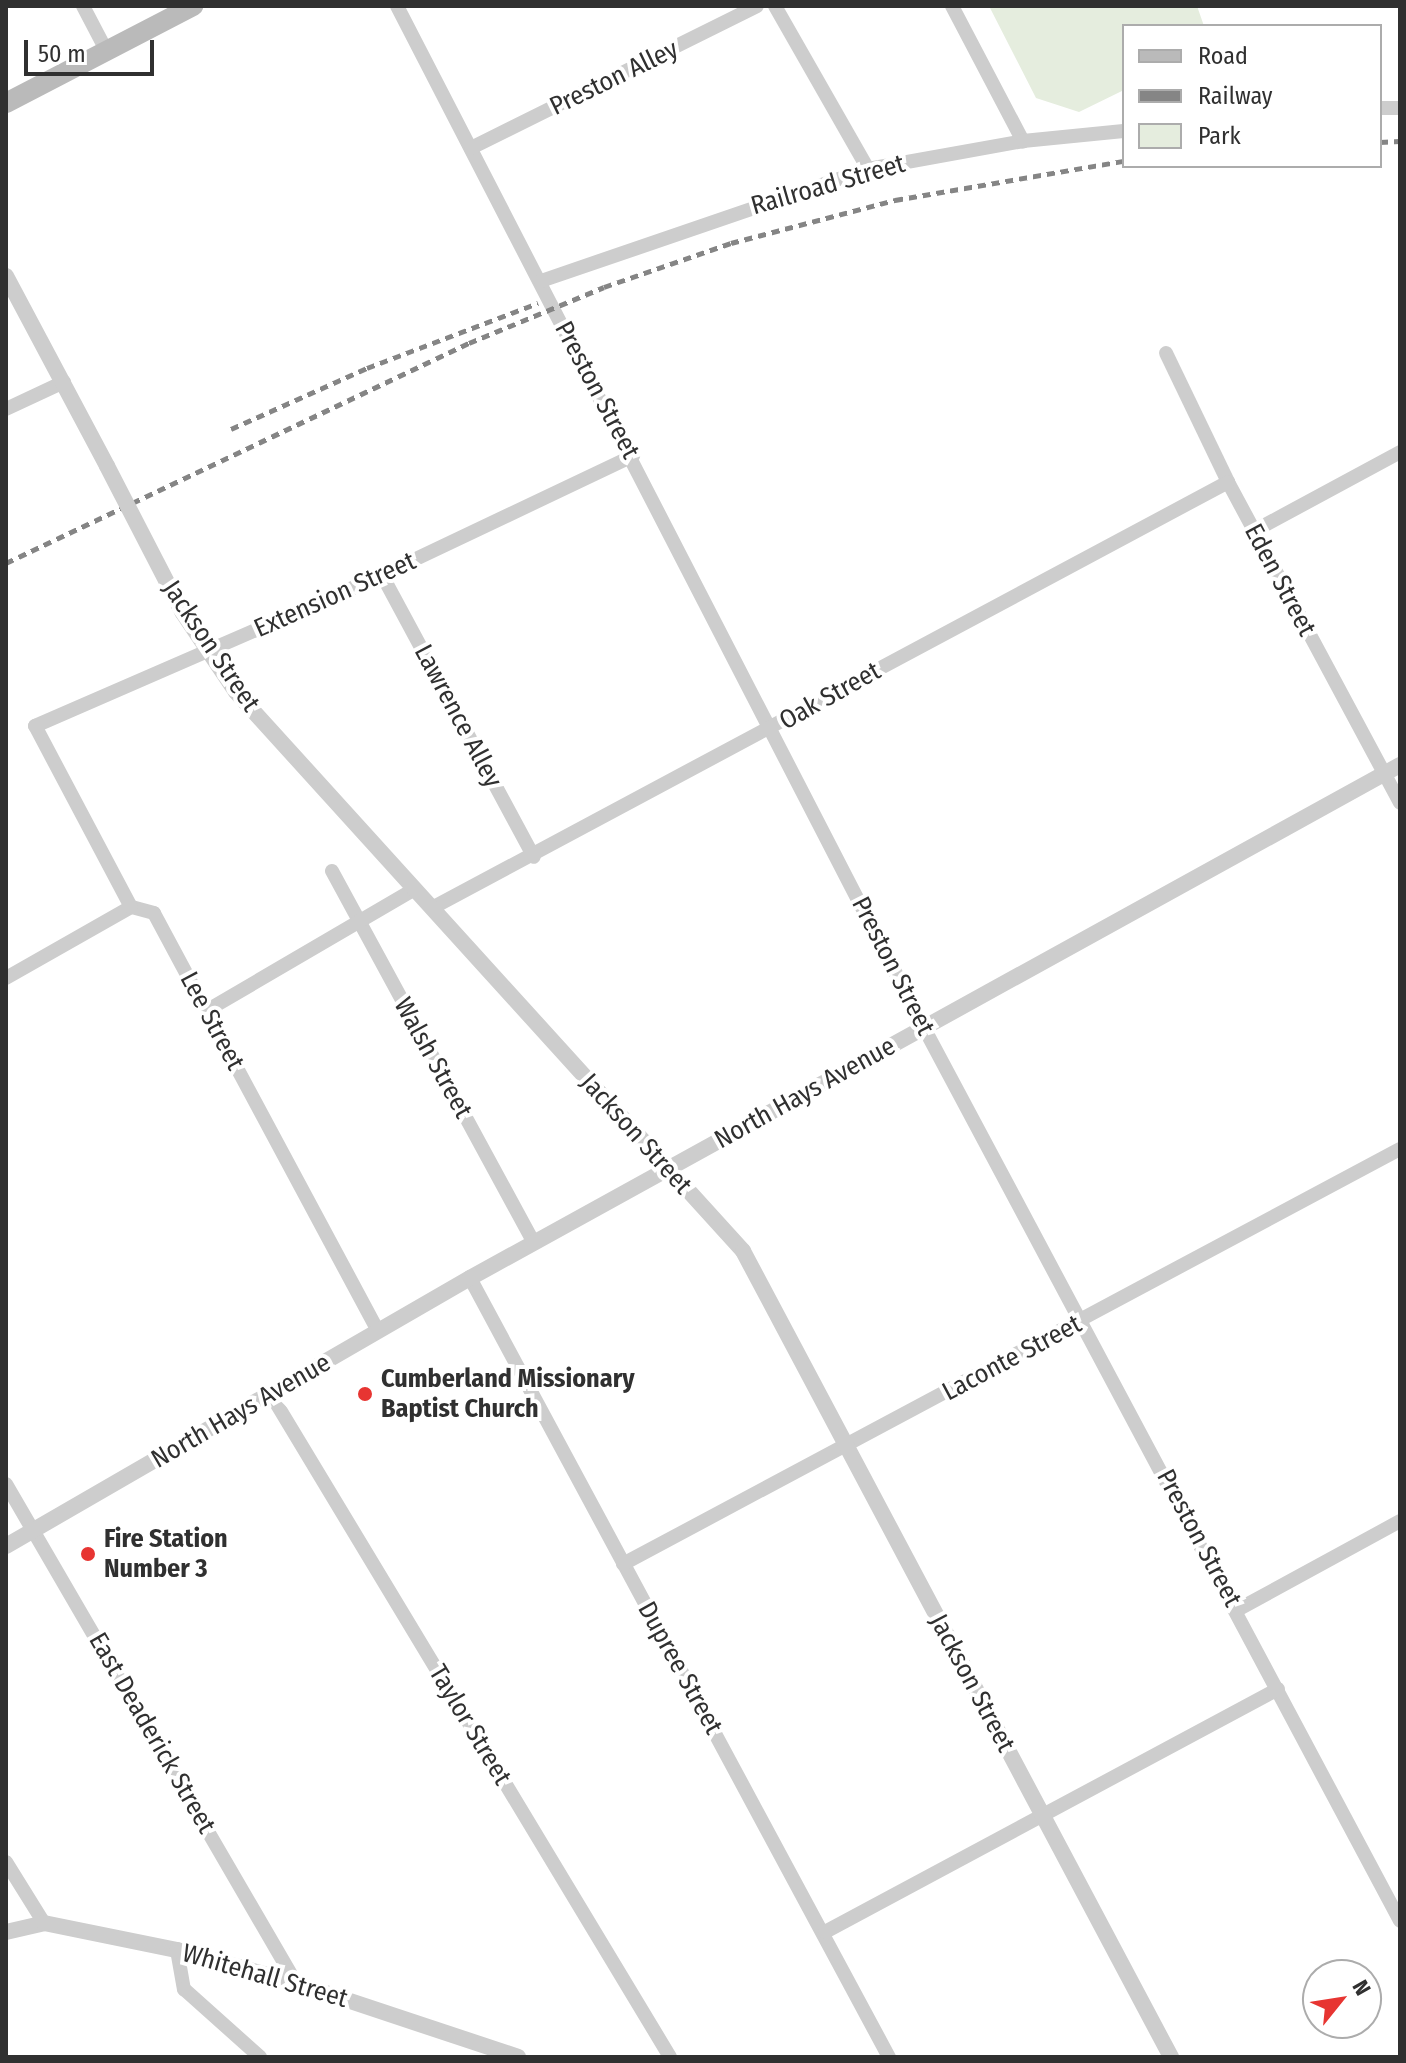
<!DOCTYPE html>
<html>
<head>
<meta charset="utf-8">
<style>
  body { margin:0 }
  #map { position:relative; width:1406px; height:2063px; overflow:hidden; background:#fff; font-family:"Fira Sans Condensed",sans-serif }
  div>[style] { position:absolute }
  [style*='--x'] { left:calc(var(--x)*1px); top:calc(var(--y)*1px); width:calc(var(--w)*1px); rotate:calc(var(--a)*1deg) }
  .green>* { inset:0; background:#e5edde }
  .minor>* { height:14px; margin:-7px; padding:0 7px; transform-origin:7px; border-radius:7px; background:#cdcdcd }
  .tertiary>* { height:16px; margin:-8px; padding:0 8px; transform-origin:8px; border-radius:8px; background:#cdcdcd }
  .secondary>* { height:20px; margin:-10px; padding:0 10px; transform-origin:10px; border-radius:10px; background:#bababa }
  .rail>* { height:5px; margin-top:-2.5px; transform-origin:0; background:repeating-linear-gradient(90deg,#858585 0 8px,transparent 0 14px) }
  .tertiary-bridge>* { height:16px; margin:-8px; padding:0 8px; transform-origin:8px; border-radius:8px; background:#cdcdcd }
  .dots>* { width:22px; height:22px; translate:-50% -50%; box-sizing:border-box; border:4px solid #fff; border-radius:50% }
  span { translate:-50% -50%; white-space:nowrap; text-align:center; line-height:1.15; -webkit-text-stroke:8px #fff; paint-order:stroke }
  .street-label { font-size:26px; color:#303030 }
  .poi-label { font-size:26px; color:#303030; font-weight:700 }
  .left { translate:0 -50%; text-align:left }
  .frame { position:absolute; inset:0; border:8px solid #303030; pointer-events:none }
  .legend { position:absolute; left:1122px; top:24px; width:260px; height:144px; box-sizing:border-box; background:#fff; border:2px solid #acacac; margin:0; padding:10px 14px; list-style:none; font-size:24px; color:#303030 }
  .legend li { display:flex; align-items:center; gap:16px; height:40px }
  .legend b { width:40px; border:2px solid #acacac }
  .north { position:absolute; left:1302px; top:1959px; width:80px; height:80px; box-sizing:border-box; background:#fff; border:2px solid #acacac; border-radius:50%; rotate:60deg; font-size:22px; font-weight:700; line-height:32px; text-align:center; color:#303030 }
  .north::after { content:''; display:block; margin:auto; width:28px; height:36px; background:#e73532; clip-path:polygon(50% 0,100% 100%,50% 72%,0 100%) }
  .scale { position:absolute; left:24px; top:40px; width:130px; height:36px; box-sizing:border-box; border:4px solid #303030; border-top:0; padding-left:10px; font-size:24px; line-height:28px; white-space:nowrap; color:#303030; -webkit-text-stroke:6px #fff; paint-order:stroke }
</style>
</head>
<body>
<div id="map">
  <div class="green">
    <div style="clip-path:polygon(989px 6px,1197px 6px,1204px 26px,1124px 26px,1124px 90px,1079px 112px,1036px 98px)"></div>
  </div>
  <div class="minor">
    <div style="--x:83;--y:6;--w:50;--a:62.4"></div>
    <div style="--x:397;--y:6;--w:1148;--a:62.72"></div>
    <div style="--x:923;--y:1026;--w:1014;--a:61.94"></div>
    <div style="--x:775;--y:6;--w:188;--a:60.3"></div>
    <div style="--x:952;--y:6;--w:153;--a:62.3"></div>
    <div style="--x:1380;--y:108;--w:20;--a:0"></div>
    <div style="--x:471;--y:148;--w:319;--a:-26.4"></div>
    <div style="--x:541;--y:281;--w:346;--a:-18.9"></div>
    <div style="--x:868;--y:169;--w:158;--a:-10.2"></div>
    <div style="--x:1023;--y:141;--w:101;--a:-5.7"></div>
    <div style="--x:1166;--y:353;--w:143;--a:64.3"></div>
    <div style="--x:1228;--y:482;--w:364;--a:61.8"></div>
    <div style="--x:6;--y:409;--w:64;--a:-25"></div>
    <div style="--x:1254;--y:531;--w:166;--a:-28.4"></div>
    <div style="--x:382;--y:575;--w:320;--a:61.7"></div>
    <div style="--x:332;--y:871;--w:423;--a:61.5"></div>
    <div style="--x:432;--y:908;--w:903;--a:-28.15"></div>
    <div style="--x:6;--y:978;--w:144;--a:-29.6"></div>
    <div style="--x:206;--y:1011;--w:242;--a:-30.3"></div>
    <div style="--x:470;--y:1278;--w:885;--a:61.73"></div>
    <div style="--x:378;--y:1331;--w:474;--a:-118.2"></div>
    <div style="--x:154;--y:913;--w:24;--a:-165"></div>
    <div style="--x:131;--y:907;--w:205;--a:-117.9"></div>
    <div style="--x:35;--y:726;--w:378;--a:-23.5"></div>
    <div style="--x:382;--y:575;--w:278;--a:-25.4"></div>
    <div style="--x:270;--y:1393;--w:775;--a:58.93"></div>
    <div style="--x:6;--y:1484;--w:577;--a:59.84"></div>
    <div style="--x:623;--y:1564;--w:881;--a:-28.11"></div>
    <div style="--x:1237;--y:1610;--w:186;--a:-28.6"></div>
    <div style="--x:6;--y:1862;--w:72;--a:58.1"></div>
    <div style="--x:825;--y:1932;--w:514;--a:-28.21"></div>
    <div style="--x:177;--y:1950;--w:40;--a:80"></div>
    <div style="--x:184;--y:1989;--w:102;--a:41.8"></div>
  </div>
  <div class="tertiary">
    <div style="--x:6;--y:276;--w:215;--a:62"></div>
    <div style="--x:236;--y:692;--w:755;--a:47.79"></div>
    <div style="--x:743;--y:1251;--w:913;--a:62.03"></div>
    <div style="--x:6;--y:1546;--w:536;--a:-30.01"></div>
    <div style="--x:470;--y:1278;--w:1062;--a:-28.88"></div>
    <div style="--x:6;--y:1932;--w:39;--a:-13"></div>
    <div style="--x:44;--y:1923;--w:136;--a:11.5"></div>
    <div style="--x:177;--y:1950;--w:123;--a:15.5"></div>
    <div style="--x:296;--y:1983;--w:234;--a:18.4"></div>
  </div>
  <div class="secondary">
    <div style="--x:6;--y:103;--w:211;--a:-27.4"></div>
  </div>
  <div class="rail">
    <div style="--x:1380;--y:142;--w:20;--a:-3"></div>
    <div style="--x:231;--y:429;--w:149;--a:-24.2"></div>
    <div style="--x:367;--y:368;--w:183;--a:-20.8"></div>
    <div style="--x:6;--y:563;--w:513;--a:-25.42"></div>
    <div style="--x:469;--y:343;--w:146;--a:-22.5"></div>
    <div style="--x:604;--y:287;--w:134;--a:-19.1"></div>
    <div style="--x:731;--y:243;--w:170;--a:-14.7"></div>
    <div style="--x:895;--y:200;--w:232;--a:-9.7"></div>
  </div>
  <div class="tertiary-bridge">
    <div style="--x:107;--y:466;--w:165;--a:62.7"></div>
    <div style="--x:183;--y:613;--w:95;--a:56.1"></div>
  </div>
  <div class="dots">
    <div style="left:365px;top:1394px;background:#e73532"></div>
    <div style="left:88px;top:1554px;background:#e73532"></div>
  </div>
  <div class="street-label">
    <span style="left:614px;top:78px;rotate:-26deg">Preston Alley</span>
    <span style="left:828px;top:185px;rotate:-16deg">Railroad Street</span>
    <span style="left:597px;top:390px;rotate:62deg">Preston Street</span>
    <span style="left:1280px;top:580px;rotate:62deg">Eden Street</span>
    <span style="left:335px;top:595px;rotate:-24deg">Extension Street</span>
    <span style="left:211px;top:646px;rotate:56deg">Jackson Street</span>
    <span style="left:830px;top:696px;rotate:-29deg">Oak Street</span>
    <span style="left:458px;top:716px;rotate:62deg">Lawrence Alley</span>
    <span style="left:893px;top:966px;rotate:63deg">Preston Street</span>
    <span style="left:212px;top:1021px;rotate:62deg">Lee Street</span>
    <span style="left:433px;top:1058px;rotate:61deg">Walsh Street</span>
    <span style="left:805px;top:1093px;rotate:-29deg">North Hays Avenue</span>
    <span style="left:636px;top:1134px;rotate:48deg">Jackson Street</span>
    <span style="left:1012px;top:1358px;rotate:-28deg">Laconte Street</span>
    <span style="left:241px;top:1411px;rotate:-30deg">North Hays Avenue</span>
    <span style="left:1199px;top:1538px;rotate:62deg">Preston Street</span>
    <span style="left:680px;top:1668px;rotate:61deg">Dupree Street</span>
    <span style="left:972px;top:1683px;rotate:62deg">Jackson Street</span>
    <span style="left:470px;top:1725px;rotate:59deg">Taylor Street</span>
    <span style="left:152px;top:1733px;rotate:60deg">East Deaderick Street</span>
    <span style="left:265px;top:1976px;rotate:16deg">Whitehall Street</span>
  </div>
  <div class="poi-label">
    <span class="left" style="left:381px;top:1394px">Cumberland Missionary<br>Baptist Church</span>
    <span class="left" style="left:104px;top:1554px">Fire Station<br>Number 3</span>
  </div>
  <div class="frame"></div>
  <ul class="legend">
  <li><b style="height:10px;background:#bababa"></b>Road</li>
  <li><b style="height:10px;background:#858585"></b>Railway</li>
  <li><b style="height:22px;background:#e5edde"></b>Park</li>
  </ul>
  <div class="north">N</div>
  <div class="scale">50 m</div>
</div>
</body>
</html>
